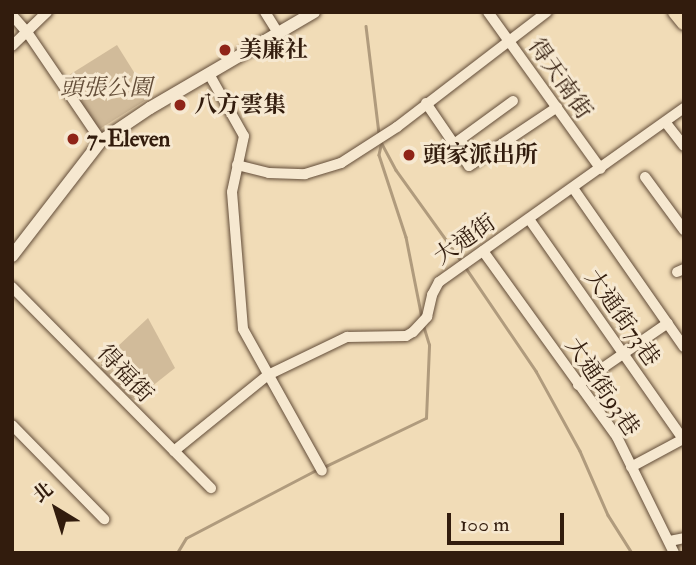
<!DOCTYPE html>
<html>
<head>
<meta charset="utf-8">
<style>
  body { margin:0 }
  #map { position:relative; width:696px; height:565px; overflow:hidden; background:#f1dcb7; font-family:"IM FELL Double Pica","Noto Serif TC",serif }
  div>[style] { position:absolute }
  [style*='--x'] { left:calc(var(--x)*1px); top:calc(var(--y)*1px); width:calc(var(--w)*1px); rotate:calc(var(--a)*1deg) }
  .green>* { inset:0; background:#d1bb9a; transform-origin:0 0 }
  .stream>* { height:2.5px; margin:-1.25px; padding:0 1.25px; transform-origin:1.25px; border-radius:1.25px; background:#b09b7d }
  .roads { filter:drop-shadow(0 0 2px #624c38) drop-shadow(0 0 2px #624c38) }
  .minor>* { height:10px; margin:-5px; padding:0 5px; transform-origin:5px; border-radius:5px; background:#f6e8d0 }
  .tertiary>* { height:12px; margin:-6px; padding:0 6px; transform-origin:6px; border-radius:6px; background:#f6e8d0 }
  .primary>* { height:14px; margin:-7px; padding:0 7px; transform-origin:7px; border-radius:7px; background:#f1dcb7 }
  .dots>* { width:19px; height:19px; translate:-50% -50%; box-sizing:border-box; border:4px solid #f6e8d0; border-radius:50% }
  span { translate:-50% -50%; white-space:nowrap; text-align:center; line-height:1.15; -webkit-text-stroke:6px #f6e8d0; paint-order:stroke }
  .poi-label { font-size:23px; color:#321c0d; font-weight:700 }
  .left { translate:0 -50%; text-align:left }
  .street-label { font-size:23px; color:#321c0d }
  .park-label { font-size:23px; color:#624c37; font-style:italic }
  .frame { position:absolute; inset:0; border:14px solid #321c0d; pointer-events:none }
  .north { position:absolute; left:21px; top:474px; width:70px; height:70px; -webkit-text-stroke:5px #f6e8d0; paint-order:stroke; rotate:322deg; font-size:19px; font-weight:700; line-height:28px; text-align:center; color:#321c0d }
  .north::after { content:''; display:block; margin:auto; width:24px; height:32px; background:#321c0d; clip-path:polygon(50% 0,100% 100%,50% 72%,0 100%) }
  .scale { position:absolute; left:447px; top:513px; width:117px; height:32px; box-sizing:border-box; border:4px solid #321c0d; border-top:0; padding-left:9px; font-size:21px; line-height:24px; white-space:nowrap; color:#321c0d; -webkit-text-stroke:5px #f6e8d0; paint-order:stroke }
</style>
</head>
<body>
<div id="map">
  <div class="green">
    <div style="left:117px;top:45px;width:62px;height:64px;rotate:58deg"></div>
    <div style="clip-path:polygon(148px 318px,175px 368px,136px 399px,131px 398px,101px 369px,101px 362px)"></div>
  </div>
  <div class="stream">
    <div style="--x:366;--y:26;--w:109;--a:83.1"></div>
    <div style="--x:380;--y:140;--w:34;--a:62"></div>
    <div style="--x:396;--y:170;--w:113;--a:54.3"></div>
    <div style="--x:381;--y:146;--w:9;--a:103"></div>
    <div style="--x:379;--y:155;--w:86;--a:71.8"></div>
    <div style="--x:406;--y:237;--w:83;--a:78.8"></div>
    <div style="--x:466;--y:268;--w:125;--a:55.8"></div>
    <div style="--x:536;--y:371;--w:91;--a:61.2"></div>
    <div style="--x:580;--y:451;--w:70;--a:66.4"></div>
    <div style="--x:608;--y:515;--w:45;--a:57.7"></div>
    <div style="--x:324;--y:467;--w:113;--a:-25.7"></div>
    <div style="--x:426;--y:418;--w:73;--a:-87.6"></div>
    <div style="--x:429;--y:345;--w:21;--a:-107"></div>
    <div style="--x:177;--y:553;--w:17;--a:-59"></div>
    <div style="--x:186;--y:538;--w:149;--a:-27.6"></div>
  </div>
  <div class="roads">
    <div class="minor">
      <div style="--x:265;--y:12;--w:26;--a:58"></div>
      <div style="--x:488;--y:12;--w:193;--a:54.3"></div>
      <div style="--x:12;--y:15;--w:23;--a:49"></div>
      <div style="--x:27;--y:32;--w:132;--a:55.8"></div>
      <div style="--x:12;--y:46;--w:49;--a:-44.2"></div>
      <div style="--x:209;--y:74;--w:71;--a:60.6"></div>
      <div style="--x:244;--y:136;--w:57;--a:102.1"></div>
      <div style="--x:232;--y:192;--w:137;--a:85.4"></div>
      <div style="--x:243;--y:329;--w:162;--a:60.9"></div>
      <div style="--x:426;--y:103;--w:76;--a:55.7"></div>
      <div style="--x:469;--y:166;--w:106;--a:-33.8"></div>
      <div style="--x:666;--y:123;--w:29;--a:52"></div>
      <div style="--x:454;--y:144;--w:73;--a:-36.1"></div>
      <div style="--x:237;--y:165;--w:33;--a:14"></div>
      <div style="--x:269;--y:173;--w:36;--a:2"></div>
      <div style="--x:305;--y:174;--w:38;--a:-17"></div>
      <div style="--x:341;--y:163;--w:67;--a:-32.7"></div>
      <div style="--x:397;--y:127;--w:189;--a:-37.5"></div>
      <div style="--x:645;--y:177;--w:66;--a:53.7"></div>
      <div style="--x:573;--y:188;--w:194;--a:55.1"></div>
      <div style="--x:529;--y:219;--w:269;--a:55"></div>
      <div style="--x:483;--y:251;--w:229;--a:54.2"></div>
      <div style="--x:617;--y:437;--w:129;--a:63.8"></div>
      <div style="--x:677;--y:272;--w:8;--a:-23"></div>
      <div style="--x:12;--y:287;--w:283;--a:45.3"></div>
      <div style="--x:578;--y:385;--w:109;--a:-34.6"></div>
      <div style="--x:12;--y:425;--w:132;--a:45.6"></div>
      <div style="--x:174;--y:451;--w:121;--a:-39"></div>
      <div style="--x:268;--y:375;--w:88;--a:-25.7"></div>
      <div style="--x:347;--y:337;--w:59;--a:-1"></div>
      <div style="--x:406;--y:336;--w:8;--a:-30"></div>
      <div style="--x:413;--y:332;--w:21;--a:-47"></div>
      <div style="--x:427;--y:317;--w:23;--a:-77"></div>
      <div style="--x:432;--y:295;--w:15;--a:-62"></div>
      <div style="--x:439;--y:282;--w:301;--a:-35.4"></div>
      <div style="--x:631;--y:467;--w:59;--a:-28.3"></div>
      <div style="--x:670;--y:541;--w:14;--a:-12"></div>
    </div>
    <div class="tertiary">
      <div style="--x:12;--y:256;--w:145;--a:-52.3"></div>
      <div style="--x:101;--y:141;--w:59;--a:-34"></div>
      <div style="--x:150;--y:108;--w:190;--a:-30.3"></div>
    </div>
    <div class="primary">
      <div style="--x:675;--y:12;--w:14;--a:51"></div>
    </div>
  </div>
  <div class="dots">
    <div style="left:225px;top:50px;background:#8f2418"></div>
    <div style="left:180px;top:105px;background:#8f2418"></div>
    <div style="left:73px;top:139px;background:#8f2418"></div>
    <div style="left:409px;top:155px;background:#8f2418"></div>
  </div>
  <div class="poi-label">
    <span class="left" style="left:239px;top:50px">美廉社</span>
    <span class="left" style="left:194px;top:105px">八方雲集</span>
    <span class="left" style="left:87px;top:139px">7-Eleven</span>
    <span class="left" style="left:423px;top:155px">頭家派出所</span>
  </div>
  <div class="street-label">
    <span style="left:560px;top:79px;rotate:55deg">得天南街</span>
    <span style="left:465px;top:240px;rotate:-35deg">大通街</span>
    <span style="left:622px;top:318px;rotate:55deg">大通街73巷</span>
    <span style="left:125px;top:374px;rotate:46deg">得福街</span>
    <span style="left:602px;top:387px;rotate:56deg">大通街93巷</span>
  </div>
  <div class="park-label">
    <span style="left:106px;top:88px">頭張公園</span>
  </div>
  <div class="frame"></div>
  <div class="north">北</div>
  <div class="scale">100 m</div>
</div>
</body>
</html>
